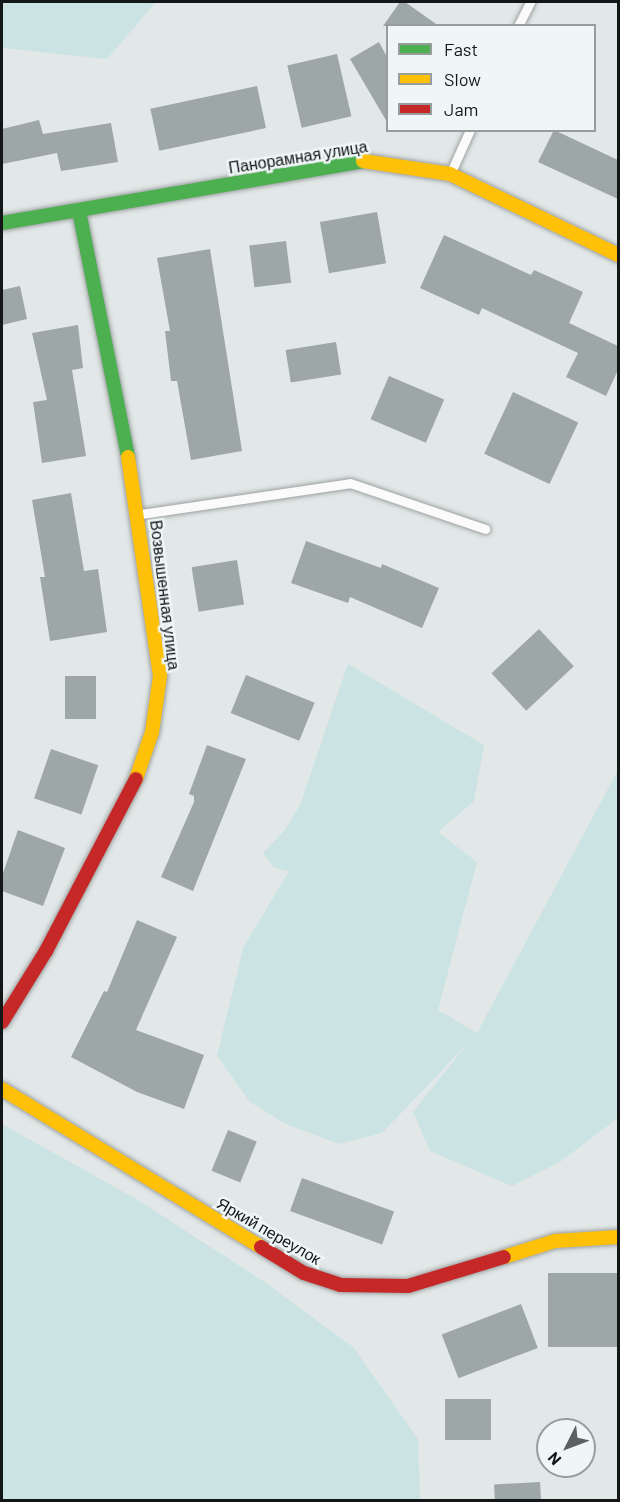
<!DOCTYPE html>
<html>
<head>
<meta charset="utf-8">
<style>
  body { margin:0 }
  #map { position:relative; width:620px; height:1502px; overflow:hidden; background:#e2e7e7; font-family:Barlow,sans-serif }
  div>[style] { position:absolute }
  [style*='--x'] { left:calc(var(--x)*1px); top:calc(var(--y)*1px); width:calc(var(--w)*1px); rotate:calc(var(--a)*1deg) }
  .green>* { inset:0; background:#cce3e3 }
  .building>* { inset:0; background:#9da7a7; transform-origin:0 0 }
  .roads { filter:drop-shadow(0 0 2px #9ea2a2) drop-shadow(0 0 2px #9ea2a2) }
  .lane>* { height:9px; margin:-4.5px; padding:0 4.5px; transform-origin:4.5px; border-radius:4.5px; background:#fbfbfb }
  .fast>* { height:14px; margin:-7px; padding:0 7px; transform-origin:7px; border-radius:7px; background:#4caf50 }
  .slow>* { height:14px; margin:-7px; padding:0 7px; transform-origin:7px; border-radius:7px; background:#ffc107 }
  .jam>* { height:14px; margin:-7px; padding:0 7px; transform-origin:7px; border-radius:7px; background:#c62828 }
  span { translate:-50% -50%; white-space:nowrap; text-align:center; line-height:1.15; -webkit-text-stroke:5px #eef6f6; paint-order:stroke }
  .street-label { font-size:16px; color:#141717 }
  .frame { position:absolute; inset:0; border:3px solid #141717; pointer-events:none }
  .legend { position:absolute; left:386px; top:24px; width:210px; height:108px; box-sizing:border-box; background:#eef6f6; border:2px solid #979d9d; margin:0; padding:8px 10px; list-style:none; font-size:18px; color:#141717 }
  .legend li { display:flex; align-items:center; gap:12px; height:30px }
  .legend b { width:30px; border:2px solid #979d9d }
  .north { position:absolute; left:536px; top:1418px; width:60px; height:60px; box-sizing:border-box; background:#eef6f6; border:2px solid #979d9d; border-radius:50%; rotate:228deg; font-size:16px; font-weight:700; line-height:24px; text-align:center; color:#141717 }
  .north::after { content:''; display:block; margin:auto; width:21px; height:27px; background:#5c6060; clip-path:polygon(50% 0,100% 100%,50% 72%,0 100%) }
</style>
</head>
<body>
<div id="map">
  <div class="green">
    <div style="clip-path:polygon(2px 2px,156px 2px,107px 59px,2px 48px)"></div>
    <div style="clip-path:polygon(348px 664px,484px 745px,474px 801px,438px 832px,477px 862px,438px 1010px,477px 1033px,618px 770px,618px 1118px,560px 1162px,512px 1186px,430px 1151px,413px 1112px,469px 1042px,382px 1133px,339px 1144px,286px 1124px,250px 1102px,217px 1056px,243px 948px,289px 871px,274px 868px,263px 853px,284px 831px,300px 805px)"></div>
    <div style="clip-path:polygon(2px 1124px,138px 1200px,263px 1281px,353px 1347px,418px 1439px,420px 1500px,2px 1500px)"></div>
  </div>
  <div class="building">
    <div style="clip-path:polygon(400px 2px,405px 2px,439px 26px,383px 26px)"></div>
    <div style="clip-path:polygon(379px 42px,387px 57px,387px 122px,350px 59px)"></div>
    <div style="left:337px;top:54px;width:64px;height:51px;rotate:77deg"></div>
    <div style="left:257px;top:86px;width:43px;height:109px;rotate:78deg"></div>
    <div style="clip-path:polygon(39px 120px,43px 134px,111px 123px,118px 162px,61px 171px,57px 153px,2px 164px,2px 129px)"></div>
    <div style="clip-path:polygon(554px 130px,618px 160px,618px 199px,538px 162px)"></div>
    <div style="left:377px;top:212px;width:52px;height:58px;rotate:80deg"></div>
    <div style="clip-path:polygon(444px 235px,531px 275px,534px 270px,583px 292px,569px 323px,618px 346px,618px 370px,606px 396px,566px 377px,578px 353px,482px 308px,479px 315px,420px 288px)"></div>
    <div style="left:286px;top:241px;width:42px;height:37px;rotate:83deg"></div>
    <div style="clip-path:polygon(210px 249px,242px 451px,191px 460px,177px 381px,171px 381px,165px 331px,170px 331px,157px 258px)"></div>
    <div style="clip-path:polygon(20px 286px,27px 319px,2px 325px,2px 290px)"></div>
    <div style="clip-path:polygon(78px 325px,83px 368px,72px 370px,86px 456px,42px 463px,33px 402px,47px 400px,32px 333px)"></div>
    <div style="left:336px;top:342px;width:33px;height:51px;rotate:81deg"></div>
    <div style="left:389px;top:376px;width:60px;height:47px;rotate:23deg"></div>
    <div style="left:513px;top:392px;width:72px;height:68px;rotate:25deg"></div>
    <div style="clip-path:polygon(71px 493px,84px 571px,98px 569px,107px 632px,50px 641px,40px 577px,45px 577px,32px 500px)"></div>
    <div style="clip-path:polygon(306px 541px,381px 568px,382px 564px,439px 588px,422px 628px,350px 597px,348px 603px,291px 583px)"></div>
    <div style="left:237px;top:560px;width:45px;height:46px;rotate:81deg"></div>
    <div style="left:539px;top:629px;width:51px;height:65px;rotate:47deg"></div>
    <div style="left:246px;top:675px;width:74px;height:41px;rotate:22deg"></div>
    <div style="left:65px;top:676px;width:31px;height:43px"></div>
    <div style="clip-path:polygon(207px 745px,246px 759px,193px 891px,161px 877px,194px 802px,194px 796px,189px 794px)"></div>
    <div style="left:51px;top:749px;width:50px;height:52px;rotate:19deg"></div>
    <div style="clip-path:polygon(18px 830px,65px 848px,43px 906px,2px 891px,2px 876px)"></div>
    <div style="clip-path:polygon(137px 920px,177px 937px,136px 1030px,204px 1055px,184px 1109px,137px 1092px,71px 1057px,104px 991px,107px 992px)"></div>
    <div style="left:228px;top:1130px;width:31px;height:44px;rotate:22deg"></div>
    <div style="left:302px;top:1178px;width:98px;height:35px;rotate:20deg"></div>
    <div style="left:618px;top:1273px;width:74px;height:70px;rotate:90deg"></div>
    <div style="left:521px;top:1304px;width:47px;height:85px;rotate:69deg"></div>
    <div style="left:445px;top:1399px;width:46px;height:41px"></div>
    <div style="left:540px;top:1482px;width:18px;height:46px;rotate:87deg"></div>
  </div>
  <div class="roads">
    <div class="lane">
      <div style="--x:518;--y:26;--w:27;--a:-63"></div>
      <div style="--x:451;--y:172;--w:46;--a:-65.7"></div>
      <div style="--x:141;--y:514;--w:211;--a:-8.4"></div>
      <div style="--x:350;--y:483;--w:143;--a:18.8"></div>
    </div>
    <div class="fast">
      <div style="--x:79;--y:211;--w:251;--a:78.7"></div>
      <div style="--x:2;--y:223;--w:366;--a:-9.7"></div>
    </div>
    <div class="slow">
      <div style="--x:363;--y:161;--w:88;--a:8.5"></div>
      <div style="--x:450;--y:174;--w:187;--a:25.7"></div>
      <div style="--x:128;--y:457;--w:221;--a:81.7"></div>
      <div style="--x:160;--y:676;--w:57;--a:98.1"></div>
      <div style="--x:152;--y:732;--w:50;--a:108.8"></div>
      <div style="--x:2;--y:1089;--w:303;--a:31.4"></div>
      <div style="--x:504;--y:1257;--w:53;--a:-17.4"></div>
      <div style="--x:555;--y:1241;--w:63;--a:-3.6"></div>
    </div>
    <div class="jam">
      <div style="--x:2;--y:1022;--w:84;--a:-58.2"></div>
      <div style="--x:46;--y:951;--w:194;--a:-62.4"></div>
      <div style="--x:261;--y:1247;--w:50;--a:31.2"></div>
      <div style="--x:304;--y:1273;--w:38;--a:18"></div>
      <div style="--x:340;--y:1285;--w:68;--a:0.8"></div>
      <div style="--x:408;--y:1286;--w:100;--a:-16.8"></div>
    </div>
  </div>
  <div class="street-label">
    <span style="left:298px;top:157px;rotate:-9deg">Панорамная улица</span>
    <span style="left:165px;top:595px;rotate:83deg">Возвышенная улица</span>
    <span style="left:269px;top:1231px;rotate:30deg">Яркий переулок</span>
  </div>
  <div class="frame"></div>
  <ul class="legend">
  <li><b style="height:8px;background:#4caf50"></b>Fast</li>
  <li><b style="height:8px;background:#ffc107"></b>Slow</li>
  <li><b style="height:8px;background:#c62828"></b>Jam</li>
  </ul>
  <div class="north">N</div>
</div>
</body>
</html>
